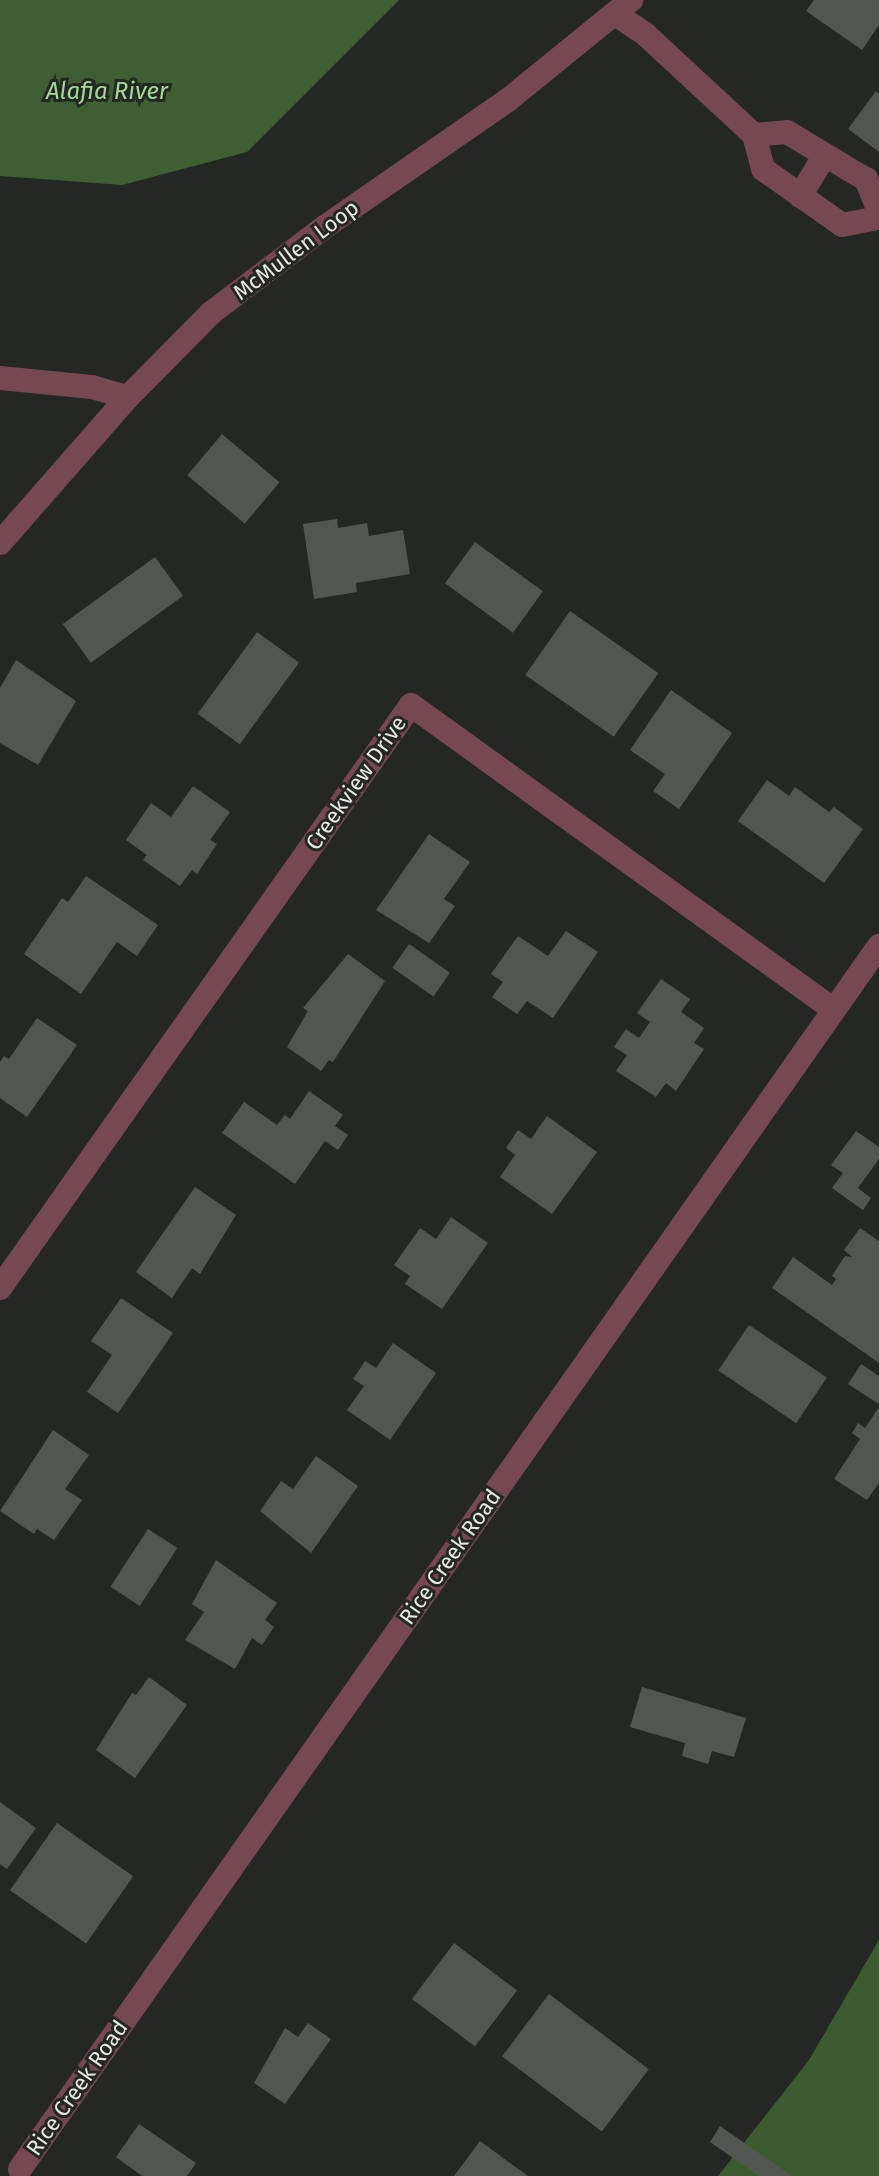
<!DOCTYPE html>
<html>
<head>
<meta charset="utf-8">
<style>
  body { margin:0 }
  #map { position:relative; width:879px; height:2176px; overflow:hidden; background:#242723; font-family:"Fira Sans",sans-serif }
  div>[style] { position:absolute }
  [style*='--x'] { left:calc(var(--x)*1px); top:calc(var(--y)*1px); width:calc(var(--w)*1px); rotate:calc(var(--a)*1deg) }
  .forest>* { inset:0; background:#3a5c2f }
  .water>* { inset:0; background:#3d5f32 }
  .building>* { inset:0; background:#525651; transform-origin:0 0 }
  .minor>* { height:24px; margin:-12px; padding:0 12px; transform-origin:12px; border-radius:12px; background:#754852 }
  .tertiary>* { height:24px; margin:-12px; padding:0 12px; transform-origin:12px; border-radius:12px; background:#754852 }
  span { translate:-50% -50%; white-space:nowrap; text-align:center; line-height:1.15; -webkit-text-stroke:6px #242723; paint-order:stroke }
  .street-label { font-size:22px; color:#e6e9e6 }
  .water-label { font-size:24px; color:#a3d992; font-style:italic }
</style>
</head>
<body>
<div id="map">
  <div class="forest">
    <div style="clip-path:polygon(879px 1940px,879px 2176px,718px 2176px,809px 2060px)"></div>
  </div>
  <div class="water">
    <div style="clip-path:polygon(0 0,399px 0,247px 152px,122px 185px,0 176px)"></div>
  </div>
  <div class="building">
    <div style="clip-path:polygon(814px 0,879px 0,879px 25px,862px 50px,806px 11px)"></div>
    <div style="clip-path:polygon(876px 91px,879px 94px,879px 152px,848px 129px)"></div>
    <div style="left:222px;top:434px;width:75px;height:54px;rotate:40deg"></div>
    <div style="clip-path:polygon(337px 519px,338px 528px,367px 523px,369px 536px,403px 530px,410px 574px,356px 583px,357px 592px,314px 599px,303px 524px)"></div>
    <div style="left:475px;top:542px;width:84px;height:51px;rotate:36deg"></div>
    <div style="left:155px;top:557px;width:48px;height:114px;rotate:54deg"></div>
    <div style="left:570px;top:611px;width:108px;height:78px;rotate:35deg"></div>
    <div style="left:257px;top:632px;width:52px;height:101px;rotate:36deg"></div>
    <div style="clip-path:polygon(16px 660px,76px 701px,38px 765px,0 743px,0 688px)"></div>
    <div style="clip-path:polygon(671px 690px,732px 733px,679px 809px,653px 791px,665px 774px,630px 750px)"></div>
    <div style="clip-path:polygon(767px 780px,789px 796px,795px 787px,829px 812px,834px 807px,863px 829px,824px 883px,738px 821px)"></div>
    <div style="clip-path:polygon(193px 786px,230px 812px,210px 840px,217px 844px,197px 874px,192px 870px,180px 886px,143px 860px,147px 855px,126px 840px,151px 803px,171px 817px)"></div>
    <div style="clip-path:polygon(429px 834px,470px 862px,444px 899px,455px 906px,429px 943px,376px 910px)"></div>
    <div style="clip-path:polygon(86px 876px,158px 925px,137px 956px,117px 942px,81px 994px,24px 954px,62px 898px,68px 902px)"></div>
    <div style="clip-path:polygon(566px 931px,598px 952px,553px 1018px,527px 1001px,517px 1014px,492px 997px,503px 982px,491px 974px,518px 936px,548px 956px)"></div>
    <div style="left:409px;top:944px;width:50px;height:29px;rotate:35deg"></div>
    <div style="clip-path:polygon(348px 954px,385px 981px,333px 1062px,329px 1060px,321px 1071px,287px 1047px,308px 1011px,303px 1008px)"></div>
    <div style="clip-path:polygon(661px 979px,690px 999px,681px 1012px,704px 1028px,694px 1043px,704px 1049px,676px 1091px,666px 1083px,656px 1097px,616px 1071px,627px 1055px,614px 1047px,626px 1029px,639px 1038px,650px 1022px,637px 1013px)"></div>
    <div style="clip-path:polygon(37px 1018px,77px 1045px,27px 1117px,0 1098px,0 1062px,4px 1056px,9px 1059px)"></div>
    <div style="clip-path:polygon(309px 1091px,343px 1115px,335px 1126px,348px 1135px,338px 1150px,325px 1141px,295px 1184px,222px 1133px,244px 1102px,277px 1125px,285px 1115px,290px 1119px)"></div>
    <div style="clip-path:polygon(547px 1116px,597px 1152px,552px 1214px,500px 1177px,515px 1155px,506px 1148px,518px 1130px,531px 1139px)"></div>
    <div style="clip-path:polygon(856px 1131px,879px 1147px,879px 1159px,858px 1188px,871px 1198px,863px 1210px,832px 1188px,843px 1173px,831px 1165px)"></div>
    <div style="clip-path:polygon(195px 1187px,236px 1215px,200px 1274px,192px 1268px,172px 1298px,136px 1272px)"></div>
    <div style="clip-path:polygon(451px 1217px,488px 1243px,442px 1309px,405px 1284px,410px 1276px,394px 1265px,420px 1228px,436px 1239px)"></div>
    <div style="clip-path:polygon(860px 1228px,879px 1241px,879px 1363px,772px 1288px,793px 1257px,832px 1285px,836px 1279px,832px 1276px,845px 1256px,852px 1257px,844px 1250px)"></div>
    <div style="clip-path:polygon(121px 1298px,173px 1333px,118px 1413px,87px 1392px,112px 1355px,91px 1341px)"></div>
    <div style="left:749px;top:1325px;width:94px;height:55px;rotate:34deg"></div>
    <div style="clip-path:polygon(393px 1343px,436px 1373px,390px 1440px,347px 1410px,364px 1386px,353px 1379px,365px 1361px,376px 1368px)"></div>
    <div style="clip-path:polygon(861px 1364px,879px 1376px,879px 1404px,848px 1384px)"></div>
    <div style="clip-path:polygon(879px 1407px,879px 1483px,867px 1500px,834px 1479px,860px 1439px,852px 1433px,858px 1423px,865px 1428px)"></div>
    <div style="clip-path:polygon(53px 1430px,89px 1455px,65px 1489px,82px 1500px,54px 1540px,37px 1529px,34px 1534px,0 1511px)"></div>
    <div style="clip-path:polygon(316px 1456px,358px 1486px,311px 1553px,260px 1511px,281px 1481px,293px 1489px)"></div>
    <div style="left:148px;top:1529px;width:35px;height:69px;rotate:33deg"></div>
    <div style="clip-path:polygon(216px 1560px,277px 1603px,265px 1620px,274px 1627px,262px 1645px,252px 1638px,235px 1669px,185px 1640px,204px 1612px,192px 1604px)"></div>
    <div style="clip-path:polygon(149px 1677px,187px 1705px,135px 1778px,96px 1750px,132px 1693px,136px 1695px)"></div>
    <div style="clip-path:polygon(642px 1687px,746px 1718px,734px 1757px,712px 1751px,708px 1764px,682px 1756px,685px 1743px,630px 1727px)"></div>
    <div style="clip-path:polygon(0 1802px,36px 1828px,7px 1869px,0 1864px)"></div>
    <div style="left:57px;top:1823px;width:93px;height:82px;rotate:35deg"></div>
    <div style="left:454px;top:1943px;width:79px;height:70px;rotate:37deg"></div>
    <div style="left:549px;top:1994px;width:125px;height:78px;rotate:37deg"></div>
    <div style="clip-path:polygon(308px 2023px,331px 2039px,285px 2104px,254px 2083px,285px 2028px,298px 2037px)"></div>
    <div style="clip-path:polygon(139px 2124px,196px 2163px,187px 2176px,142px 2176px,116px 2157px)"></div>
    <div style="clip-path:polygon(720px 2126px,792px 2176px,759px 2176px,710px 2142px)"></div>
    <div style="clip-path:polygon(480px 2141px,528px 2176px,454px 2176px)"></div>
  </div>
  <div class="minor">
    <div style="--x:617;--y:15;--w:34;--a:34"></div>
    <div style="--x:645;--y:34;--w:149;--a:42.8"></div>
    <div style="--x:754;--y:135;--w:35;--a:75"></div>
    <div style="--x:763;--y:169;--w:97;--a:35.3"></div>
    <div style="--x:842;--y:225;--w:38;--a:-11"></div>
    <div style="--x:754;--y:135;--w:33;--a:-5"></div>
    <div style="--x:787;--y:132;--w:79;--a:31.1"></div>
    <div style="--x:855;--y:173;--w:13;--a:29"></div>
    <div style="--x:866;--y:179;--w:35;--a:68"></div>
    <div style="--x:800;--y:196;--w:48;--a:-58.6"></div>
    <div style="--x:0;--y:378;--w:92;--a:5.6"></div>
    <div style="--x:92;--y:387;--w:37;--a:16"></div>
    <div style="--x:0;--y:1288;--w:713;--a:-54.82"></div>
    <div style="--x:411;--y:705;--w:521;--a:35.79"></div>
    <div style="--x:20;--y:2169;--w:1495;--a:-54.92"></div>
  </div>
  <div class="tertiary">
    <div style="--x:0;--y:543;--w:194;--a:-48.8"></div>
    <div style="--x:128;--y:397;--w:118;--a:-45.3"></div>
    <div style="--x:211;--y:313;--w:144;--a:-37.1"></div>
    <div style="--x:326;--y:226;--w:221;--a:-34.7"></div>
    <div style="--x:508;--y:100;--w:159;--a:-39.1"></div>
  </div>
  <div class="street-label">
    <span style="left:296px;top:250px;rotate:-37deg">McMullen Loop</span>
    <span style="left:356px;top:783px;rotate:-55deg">Creekview Drive</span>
    <span style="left:450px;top:1557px;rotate:-55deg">Rice Creek Road</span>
    <span style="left:77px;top:2088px;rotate:-55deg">Rice Creek Road</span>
  </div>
  <div class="water-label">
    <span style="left:107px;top:92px">Alafia River</span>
  </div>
</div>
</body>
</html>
